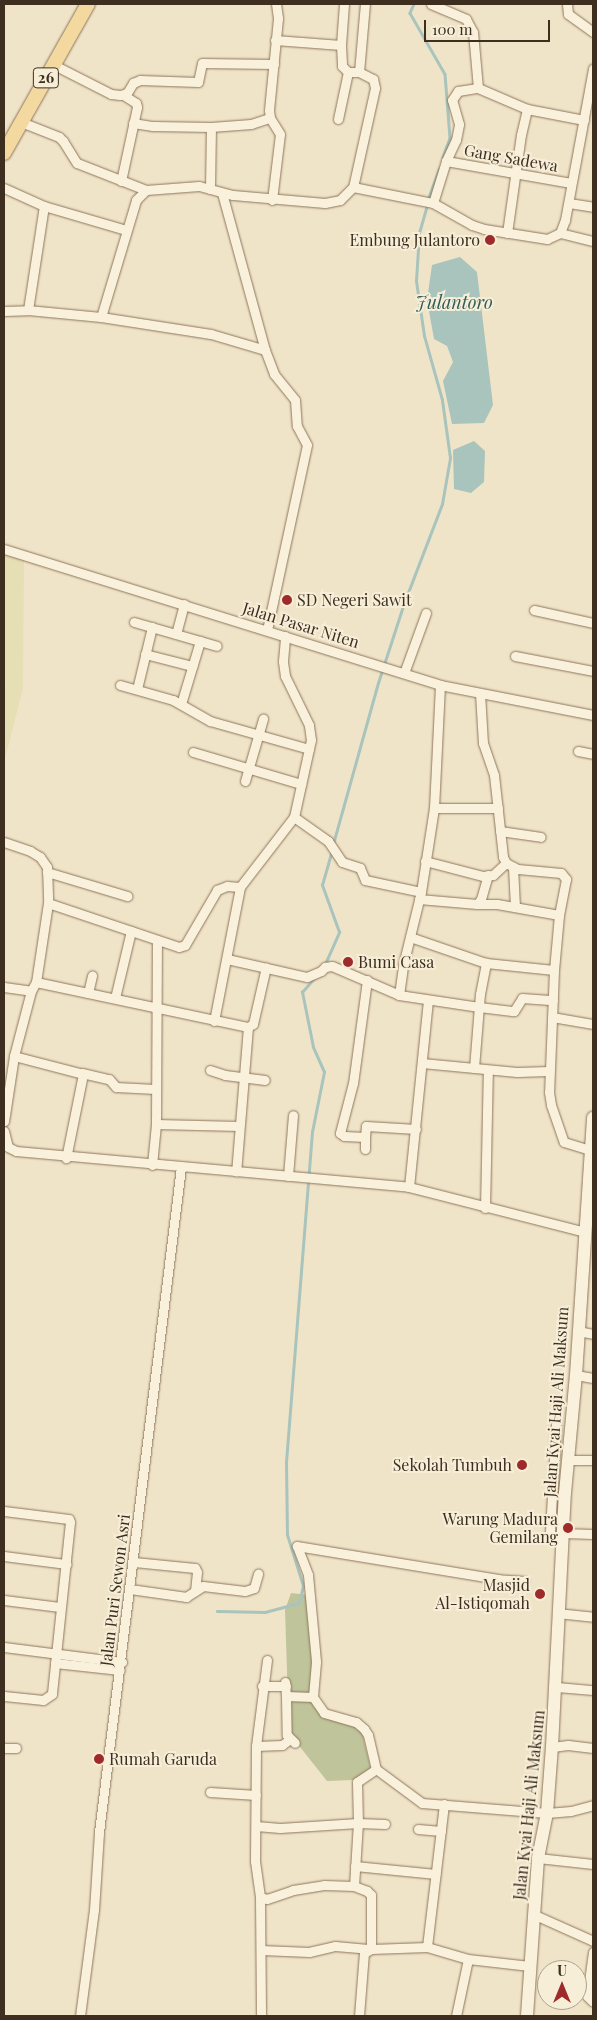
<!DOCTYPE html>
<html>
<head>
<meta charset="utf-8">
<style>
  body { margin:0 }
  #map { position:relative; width:597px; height:2020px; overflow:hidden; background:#f0e4c8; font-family:"Playfair Display",serif }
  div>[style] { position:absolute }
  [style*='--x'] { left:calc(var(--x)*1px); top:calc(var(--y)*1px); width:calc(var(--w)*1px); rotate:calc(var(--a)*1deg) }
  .farmland>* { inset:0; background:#e6deb5 }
  .cemetery>* { inset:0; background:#bfc49a }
  .water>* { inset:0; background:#a9c4bc }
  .stream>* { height:2.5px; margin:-1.25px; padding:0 1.25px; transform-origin:1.25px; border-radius:1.25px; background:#a9c4bc }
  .roads { filter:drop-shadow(0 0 1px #8d765c) drop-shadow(0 0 1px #8d765c) }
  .street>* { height:9px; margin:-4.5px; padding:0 4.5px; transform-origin:4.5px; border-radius:4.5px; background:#faf1dc }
  .secondary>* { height:12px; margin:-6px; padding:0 6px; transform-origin:6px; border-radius:6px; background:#faf1dc }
  .primary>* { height:14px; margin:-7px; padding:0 7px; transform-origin:7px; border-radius:7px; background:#f3d9a0 }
  .dots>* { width:14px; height:14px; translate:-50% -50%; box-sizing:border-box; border:2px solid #f7eed8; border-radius:50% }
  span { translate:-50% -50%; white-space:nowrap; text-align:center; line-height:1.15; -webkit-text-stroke:4px #f7eed8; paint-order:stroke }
  .shield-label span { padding:1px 4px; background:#f7eed8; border:1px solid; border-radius:4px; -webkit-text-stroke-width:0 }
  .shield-label { font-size:15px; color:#3d2e20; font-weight:700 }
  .street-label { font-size:16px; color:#3d2e20 }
  .poi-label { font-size:16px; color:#3d2e20 }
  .right { translate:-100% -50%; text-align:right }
  .left { translate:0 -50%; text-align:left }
  .water-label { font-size:18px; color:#2f5d5a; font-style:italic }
  .frame { position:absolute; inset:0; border:5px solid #3d2e20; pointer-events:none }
  .north { position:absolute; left:537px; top:1960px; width:50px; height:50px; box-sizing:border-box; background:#f7eed8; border:1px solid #ada18e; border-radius:50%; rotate:0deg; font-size:14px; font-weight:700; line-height:20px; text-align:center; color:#3d2e20 }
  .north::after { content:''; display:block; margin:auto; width:18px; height:22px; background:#9e2a2b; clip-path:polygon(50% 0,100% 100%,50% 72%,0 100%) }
  .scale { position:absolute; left:424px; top:20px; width:126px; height:22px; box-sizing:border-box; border:2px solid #3d2e20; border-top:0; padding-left:6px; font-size:15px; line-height:18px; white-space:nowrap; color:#3d2e20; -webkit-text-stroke:4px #f7eed8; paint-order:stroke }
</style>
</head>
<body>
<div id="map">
  <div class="farmland">
    <div style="clip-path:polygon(4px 553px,24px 559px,23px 688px,4px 763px,4px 682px,10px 683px,4px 681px)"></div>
  </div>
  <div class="cemetery">
    <div style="clip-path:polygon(291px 1593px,308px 1595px,313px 1662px,309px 1697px,321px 1715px,351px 1723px,362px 1732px,371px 1770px,353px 1780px,327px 1781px,289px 1733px,285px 1610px)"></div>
  </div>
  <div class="water">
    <div style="clip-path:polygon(460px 257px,477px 272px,493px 405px,484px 423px,452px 424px,443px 381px,453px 362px,447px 346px,434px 339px,427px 300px,432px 265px)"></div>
    <div style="clip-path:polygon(474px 441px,485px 451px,484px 482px,471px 493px,454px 489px,453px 450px)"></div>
  </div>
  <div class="stream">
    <div style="--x:414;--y:4;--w:10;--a:114"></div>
    <div style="--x:410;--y:13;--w:70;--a:60.2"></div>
    <div style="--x:445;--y:74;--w:64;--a:85.5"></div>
    <div style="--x:450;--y:138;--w:20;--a:110"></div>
    <div style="--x:428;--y:199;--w:32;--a:-70"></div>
    <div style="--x:333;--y:844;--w:167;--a:-74.4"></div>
    <div style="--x:378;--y:683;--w:84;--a:-72"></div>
    <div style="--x:404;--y:603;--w:106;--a:-69"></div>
    <div style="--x:442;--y:504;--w:47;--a:-80.1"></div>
    <div style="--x:450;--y:458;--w:59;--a:-97.9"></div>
    <div style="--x:442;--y:400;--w:66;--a:-105.7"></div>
    <div style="--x:424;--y:336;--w:56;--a:-98.3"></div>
    <div style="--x:416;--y:281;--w:48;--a:-86.4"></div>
    <div style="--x:419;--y:233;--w:29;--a:-74"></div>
    <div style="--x:325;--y:964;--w:35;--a:-66"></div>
    <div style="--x:339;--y:932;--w:50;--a:-109.9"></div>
    <div style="--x:322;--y:885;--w:36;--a:-74"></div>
    <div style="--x:217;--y:1611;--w:48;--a:1.2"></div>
    <div style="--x:265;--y:1612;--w:35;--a:-15"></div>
    <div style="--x:299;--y:1603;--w:17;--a:-77"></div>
    <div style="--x:303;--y:1586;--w:53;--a:-107.4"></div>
    <div style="--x:287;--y:1535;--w:73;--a:-90.8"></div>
    <div style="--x:286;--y:1462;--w:331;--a:-85.5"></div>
    <div style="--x:312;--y:1132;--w:61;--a:-78.7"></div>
    <div style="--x:324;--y:1072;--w:27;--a:-114"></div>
    <div style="--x:313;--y:1047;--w:56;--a:-101.3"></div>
    <div style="--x:302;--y:992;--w:18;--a:-49"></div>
  </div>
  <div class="roads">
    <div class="street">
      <div style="--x:344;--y:4;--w:41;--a:94.2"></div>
      <div style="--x:341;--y:45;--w:21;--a:87"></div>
      <div style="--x:342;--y:66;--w:8;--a:45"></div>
      <div style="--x:348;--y:72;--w:11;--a:0"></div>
      <div style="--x:359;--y:72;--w:16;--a:27"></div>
      <div style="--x:373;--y:79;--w:9;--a:77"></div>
      <div style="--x:375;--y:88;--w:101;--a:102.5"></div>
      <div style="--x:431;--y:4;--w:38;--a:23"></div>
      <div style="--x:466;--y:19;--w:15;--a:62"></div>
      <div style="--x:473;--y:32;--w:56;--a:84.9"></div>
      <div style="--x:567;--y:4;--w:10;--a:84"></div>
      <div style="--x:568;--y:14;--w:31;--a:36"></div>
      <div style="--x:275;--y:40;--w:66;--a:4.3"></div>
      <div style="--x:54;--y:65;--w:64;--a:27"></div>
      <div style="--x:111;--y:94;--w:9;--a:6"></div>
      <div style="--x:120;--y:95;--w:7;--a:-16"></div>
      <div style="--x:127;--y:93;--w:12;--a:-59"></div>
      <div style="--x:133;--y:83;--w:8;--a:-23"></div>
      <div style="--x:140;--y:80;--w:58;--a:2"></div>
      <div style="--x:198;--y:82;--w:19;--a:-78"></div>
      <div style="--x:202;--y:63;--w:72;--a:0.8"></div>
      <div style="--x:359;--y:72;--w:68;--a:-85"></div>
      <div style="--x:338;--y:119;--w:48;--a:-78"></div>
      <div style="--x:21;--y:122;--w:41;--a:21.5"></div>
      <div style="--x:59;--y:137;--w:6;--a:45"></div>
      <div style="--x:63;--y:141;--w:26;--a:58"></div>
      <div style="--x:77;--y:163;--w:74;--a:21.4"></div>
      <div style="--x:146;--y:190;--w:53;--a:-4.3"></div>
      <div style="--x:199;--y:186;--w:35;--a:15"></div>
      <div style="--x:233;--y:195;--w:92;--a:5"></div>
      <div style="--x:325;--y:203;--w:15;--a:-11"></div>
      <div style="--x:340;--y:200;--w:18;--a:-45"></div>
      <div style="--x:353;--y:187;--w:82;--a:11.3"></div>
      <div style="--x:433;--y:203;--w:45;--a:29.4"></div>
      <div style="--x:472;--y:225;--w:13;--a:18"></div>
      <div style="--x:484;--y:229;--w:64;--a:9"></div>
      <div style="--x:547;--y:239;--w:14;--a:-25"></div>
      <div style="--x:560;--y:233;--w:14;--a:-69"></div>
      <div style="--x:565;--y:220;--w:154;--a:-79.5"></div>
      <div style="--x:133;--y:123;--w:20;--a:9"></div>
      <div style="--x:153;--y:126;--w:58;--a:1"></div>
      <div style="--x:211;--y:127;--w:40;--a:-4.3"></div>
      <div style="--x:251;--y:124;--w:20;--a:-18"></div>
      <div style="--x:446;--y:161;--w:127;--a:10"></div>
      <div style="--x:121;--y:181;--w:76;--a:-77.8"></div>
      <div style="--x:137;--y:107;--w:4;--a:-104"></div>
      <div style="--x:136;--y:103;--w:15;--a:-148"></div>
      <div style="--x:4;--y:188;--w:44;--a:24.2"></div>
      <div style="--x:44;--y:206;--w:85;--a:16.3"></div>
      <div style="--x:210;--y:189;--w:62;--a:-89.1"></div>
      <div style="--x:222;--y:193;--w:163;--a:74.7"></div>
      <div style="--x:265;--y:350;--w:26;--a:69"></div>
      <div style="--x:274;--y:374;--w:33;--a:51"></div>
      <div style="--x:295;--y:400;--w:26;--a:86"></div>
      <div style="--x:297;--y:426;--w:21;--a:62"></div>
      <div style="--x:307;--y:445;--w:189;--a:102.2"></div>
      <div style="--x:272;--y:200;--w:66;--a:-83.1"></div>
      <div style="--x:280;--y:134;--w:19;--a:-122"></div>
      <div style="--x:270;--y:118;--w:8;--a:-97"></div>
      <div style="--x:269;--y:110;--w:92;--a:-84.4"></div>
      <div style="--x:278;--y:18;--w:14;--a:-98"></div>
      <div style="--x:433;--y:203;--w:44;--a:-72.8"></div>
      <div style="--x:446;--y:161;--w:23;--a:-65"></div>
      <div style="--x:456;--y:140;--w:16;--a:-79"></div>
      <div style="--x:459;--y:124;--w:25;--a:-106"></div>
      <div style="--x:452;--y:100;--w:11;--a:-56"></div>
      <div style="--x:458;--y:91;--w:20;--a:-9"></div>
      <div style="--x:478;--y:88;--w:53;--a:23.2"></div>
      <div style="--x:527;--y:109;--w:58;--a:10.9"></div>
      <div style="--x:569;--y:203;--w:24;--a:9"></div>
      <div style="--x:507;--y:233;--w:99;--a:-81.9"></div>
      <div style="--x:521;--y:135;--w:27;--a:-77"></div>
      <div style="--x:560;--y:233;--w:34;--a:14"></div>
      <div style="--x:28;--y:310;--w:105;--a:-81.3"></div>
      <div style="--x:4;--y:311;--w:24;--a:-2"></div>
      <div style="--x:28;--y:310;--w:73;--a:5.5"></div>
      <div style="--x:101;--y:317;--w:122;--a:-73.3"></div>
      <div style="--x:136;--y:200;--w:14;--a:-45"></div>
      <div style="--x:101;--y:317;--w:111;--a:8.8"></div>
      <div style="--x:211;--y:334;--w:56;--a:16.5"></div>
      <div style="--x:4;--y:549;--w:457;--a:17.3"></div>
      <div style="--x:440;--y:685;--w:156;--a:11.1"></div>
      <div style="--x:534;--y:610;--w:60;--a:12.4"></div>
      <div style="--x:134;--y:622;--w:86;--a:16.1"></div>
      <div style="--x:176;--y:634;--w:31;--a:-75"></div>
      <div style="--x:145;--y:654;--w:49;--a:14.3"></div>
      <div style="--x:515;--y:656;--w:79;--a:10.9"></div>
      <div style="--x:404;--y:673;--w:64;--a:-69.9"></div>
      <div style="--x:120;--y:685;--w:55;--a:15.8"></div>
      <div style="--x:173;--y:700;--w:43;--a:29.6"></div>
      <div style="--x:210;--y:721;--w:103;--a:15.8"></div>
      <div style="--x:137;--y:689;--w:64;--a:-76.4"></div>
      <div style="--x:480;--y:693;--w:50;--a:86.6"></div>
      <div style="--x:483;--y:743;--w:34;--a:71"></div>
      <div style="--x:494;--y:775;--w:82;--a:83.7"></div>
      <div style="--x:503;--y:857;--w:7;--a:63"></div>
      <div style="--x:506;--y:863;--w:13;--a:27"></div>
      <div style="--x:518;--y:869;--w:43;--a:5.3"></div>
      <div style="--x:561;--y:873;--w:8;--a:50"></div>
      <div style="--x:566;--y:879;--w:37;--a:101"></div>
      <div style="--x:559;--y:915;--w:55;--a:95.2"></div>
      <div style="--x:554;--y:970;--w:122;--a:92.3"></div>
      <div style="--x:549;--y:1092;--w:13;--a:81"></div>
      <div style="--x:551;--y:1105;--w:39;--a:71"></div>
      <div style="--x:564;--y:1142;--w:28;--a:17"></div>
      <div style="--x:181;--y:704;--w:66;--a:-73.2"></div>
      <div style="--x:578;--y:751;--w:15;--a:11"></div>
      <div style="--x:193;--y:752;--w:113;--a:16.5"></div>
      <div style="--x:245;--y:781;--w:65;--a:-73.8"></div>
      <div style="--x:434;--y:808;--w:64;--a:0"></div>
      <div style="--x:294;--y:817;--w:42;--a:35.2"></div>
      <div style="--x:328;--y:841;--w:25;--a:56"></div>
      <div style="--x:342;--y:862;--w:19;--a:18"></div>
      <div style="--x:360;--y:868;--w:13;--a:67"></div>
      <div style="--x:365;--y:880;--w:57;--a:12.1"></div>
      <div style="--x:500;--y:831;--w:41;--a:8.3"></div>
      <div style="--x:4;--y:842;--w:28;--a:19"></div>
      <div style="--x:30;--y:851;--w:12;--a:31"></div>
      <div style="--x:40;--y:857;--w:12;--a:55"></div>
      <div style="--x:47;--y:867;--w:36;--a:88"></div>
      <div style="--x:48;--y:903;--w:80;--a:98.6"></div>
      <div style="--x:36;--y:982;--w:10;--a:119"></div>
      <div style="--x:31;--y:991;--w:67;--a:104.7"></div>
      <div style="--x:14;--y:1056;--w:66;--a:98.7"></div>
      <div style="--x:425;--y:861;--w:60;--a:14.5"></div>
      <div style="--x:483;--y:876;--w:10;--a:-6"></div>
      <div style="--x:493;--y:875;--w:18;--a:-43"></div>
      <div style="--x:513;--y:867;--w:40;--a:87.1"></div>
      <div style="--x:47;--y:872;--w:84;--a:16.7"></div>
      <div style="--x:419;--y:899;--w:58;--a:4.9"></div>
      <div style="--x:477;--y:904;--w:6;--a:-51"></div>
      <div style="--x:481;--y:899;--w:25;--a:-74"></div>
      <div style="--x:48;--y:903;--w:138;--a:18.6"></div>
      <div style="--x:179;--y:947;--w:6;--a:-18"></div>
      <div style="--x:185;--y:945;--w:64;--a:-59.8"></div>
      <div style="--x:217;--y:890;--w:11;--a:-22"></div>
      <div style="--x:227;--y:886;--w:13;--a:4"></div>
      <div style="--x:240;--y:887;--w:88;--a:-52.4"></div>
      <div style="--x:294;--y:817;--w:79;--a:-77.6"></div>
      <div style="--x:311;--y:740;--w:15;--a:-98"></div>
      <div style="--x:309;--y:725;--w:55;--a:-116.1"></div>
      <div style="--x:285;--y:676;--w:15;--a:-98"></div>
      <div style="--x:283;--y:661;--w:25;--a:-85"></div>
      <div style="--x:477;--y:904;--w:20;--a:0"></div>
      <div style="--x:497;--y:904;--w:63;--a:10.1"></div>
      <div style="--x:410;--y:937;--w:80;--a:18.9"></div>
      <div style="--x:486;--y:963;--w:68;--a:5.9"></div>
      <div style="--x:227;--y:959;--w:82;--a:12.7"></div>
      <div style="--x:307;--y:977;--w:15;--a:-23"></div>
      <div style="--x:321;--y:971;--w:6;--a:-45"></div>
      <div style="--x:325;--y:967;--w:7;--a:-8"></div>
      <div style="--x:332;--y:966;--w:73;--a:23.4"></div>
      <div style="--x:399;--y:995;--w:81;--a:8.5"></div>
      <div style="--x:479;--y:1007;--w:35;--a:7"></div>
      <div style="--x:514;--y:1011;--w:15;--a:-58"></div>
      <div style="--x:522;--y:998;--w:31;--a:4"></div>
      <div style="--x:367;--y:980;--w:104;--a:97.7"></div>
      <div style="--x:353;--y:1083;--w:52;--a:104.6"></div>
      <div style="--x:340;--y:1133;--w:5;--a:37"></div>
      <div style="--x:344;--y:1136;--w:21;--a:3"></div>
      <div style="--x:365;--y:1137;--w:11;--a:-85"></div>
      <div style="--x:366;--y:1126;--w:50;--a:3.4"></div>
      <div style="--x:36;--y:982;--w:217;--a:12"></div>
      <div style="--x:248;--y:1027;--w:145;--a:94.7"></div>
      <div style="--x:4;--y:987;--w:27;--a:8"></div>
      <div style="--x:88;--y:993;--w:18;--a:-77"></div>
      <div style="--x:399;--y:995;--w:34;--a:-82"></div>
      <div style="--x:404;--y:961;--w:71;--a:-76.2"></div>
      <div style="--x:421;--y:892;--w:85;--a:-81.2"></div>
      <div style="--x:434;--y:808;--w:123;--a:-87.2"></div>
      <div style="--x:115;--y:998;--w:69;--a:-76.6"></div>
      <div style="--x:552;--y:1017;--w:42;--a:9.7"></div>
      <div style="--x:214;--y:1021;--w:136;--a:-79"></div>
      <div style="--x:248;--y:1027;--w:6;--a:-31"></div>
      <div style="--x:253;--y:1024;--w:58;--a:-77.2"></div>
      <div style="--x:14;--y:1056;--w:71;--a:14.6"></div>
      <div style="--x:83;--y:1074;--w:86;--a:101.4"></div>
      <div style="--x:422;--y:1063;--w:95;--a:5.4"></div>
      <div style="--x:517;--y:1072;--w:32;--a:-2"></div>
      <div style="--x:474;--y:1068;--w:74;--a:-85.4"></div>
      <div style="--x:480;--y:994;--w:32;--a:-79"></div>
      <div style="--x:210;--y:1070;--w:16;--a:18"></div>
      <div style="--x:225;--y:1075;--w:40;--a:7.1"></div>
      <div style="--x:82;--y:1073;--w:28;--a:13"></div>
      <div style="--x:109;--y:1079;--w:11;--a:49"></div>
      <div style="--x:116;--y:1087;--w:39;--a:3"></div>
      <div style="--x:156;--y:1124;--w:184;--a:-89.7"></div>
      <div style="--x:4;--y:1131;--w:16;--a:76"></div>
      <div style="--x:8;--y:1147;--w:9;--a:27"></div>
      <div style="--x:16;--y:1151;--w:395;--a:5.2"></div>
      <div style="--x:409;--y:1187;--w:182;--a:14.3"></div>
      <div style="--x:365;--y:1149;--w:12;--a:-90"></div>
      <div style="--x:152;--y:1165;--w:41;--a:-84.4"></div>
      <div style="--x:156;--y:1124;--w:83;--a:1.4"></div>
      <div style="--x:288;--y:1176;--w:61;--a:-85.3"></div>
      <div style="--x:409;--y:1187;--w:188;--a:-84.2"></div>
      <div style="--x:485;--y:1208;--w:138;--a:-88.8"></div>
      <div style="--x:578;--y:1331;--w:15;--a:11"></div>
      <div style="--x:576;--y:1375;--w:17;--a:10"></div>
      <div style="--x:556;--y:1424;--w:109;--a:93.2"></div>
      <div style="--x:550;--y:1533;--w:7;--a:56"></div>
      <div style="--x:554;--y:1539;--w:9;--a:-6"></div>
      <div style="--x:568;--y:1460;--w:25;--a:0"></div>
      <div style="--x:4;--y:1511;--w:65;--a:7"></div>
      <div style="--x:69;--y:1519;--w:3;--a:72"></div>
      <div style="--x:70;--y:1522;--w:173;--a:96"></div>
      <div style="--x:52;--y:1694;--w:11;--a:146"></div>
      <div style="--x:43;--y:1700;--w:39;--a:-174"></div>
      <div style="--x:563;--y:1533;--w:30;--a:2"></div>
      <div style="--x:4;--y:1556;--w:63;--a:7.4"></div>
      <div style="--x:134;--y:1562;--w:61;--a:5.6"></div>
      <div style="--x:195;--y:1568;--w:4;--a:63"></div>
      <div style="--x:197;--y:1572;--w:19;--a:96"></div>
      <div style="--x:524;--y:1581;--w:26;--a:-176"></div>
      <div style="--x:498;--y:1579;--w:204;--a:-170.7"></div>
      <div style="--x:297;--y:1546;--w:31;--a:69"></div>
      <div style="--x:308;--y:1575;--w:87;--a:84.7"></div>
      <div style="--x:316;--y:1662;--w:35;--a:95"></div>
      <div style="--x:313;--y:1697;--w:19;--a:55"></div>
      <div style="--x:324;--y:1713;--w:33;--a:16"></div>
      <div style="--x:356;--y:1722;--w:11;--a:41"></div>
      <div style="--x:364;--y:1729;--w:7;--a:56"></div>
      <div style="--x:368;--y:1735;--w:35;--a:77"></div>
      <div style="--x:376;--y:1769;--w:57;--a:36.5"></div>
      <div style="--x:422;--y:1803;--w:125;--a:4.6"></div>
      <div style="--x:547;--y:1813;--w:24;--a:-5"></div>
      <div style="--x:571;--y:1811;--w:23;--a:-15"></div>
      <div style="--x:130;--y:1589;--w:57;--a:8.1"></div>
      <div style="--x:186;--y:1597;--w:20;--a:-33"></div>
      <div style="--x:203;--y:1586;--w:42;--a:6.8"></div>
      <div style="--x:245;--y:1591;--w:9;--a:-18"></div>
      <div style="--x:254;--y:1588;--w:15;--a:-74"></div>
      <div style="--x:4;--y:1600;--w:56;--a:7.1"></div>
      <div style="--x:557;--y:1613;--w:36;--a:6"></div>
      <div style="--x:4;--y:1647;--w:119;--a:7.2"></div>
      <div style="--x:267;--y:1660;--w:87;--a:97.3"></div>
      <div style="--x:256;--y:1746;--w:115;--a:90.5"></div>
      <div style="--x:255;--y:1861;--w:36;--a:82"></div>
      <div style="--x:260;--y:1897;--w:7;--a:16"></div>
      <div style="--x:267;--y:1899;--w:28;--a:-19"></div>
      <div style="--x:293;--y:1890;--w:31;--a:-9"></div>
      <div style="--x:324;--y:1885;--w:30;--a:2"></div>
      <div style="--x:55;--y:1663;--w:65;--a:6.1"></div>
      <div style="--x:285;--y:1682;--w:14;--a:86"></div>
      <div style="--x:286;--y:1696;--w:27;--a:2"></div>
      <div style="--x:262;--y:1686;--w:24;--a:0"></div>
      <div style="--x:557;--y:1687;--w:36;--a:5"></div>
      <div style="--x:286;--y:1696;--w:39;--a:89"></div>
      <div style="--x:287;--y:1735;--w:11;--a:45"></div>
      <div style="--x:256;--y:1746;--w:26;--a:-2"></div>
      <div style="--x:282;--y:1745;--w:10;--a:-37"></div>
      <div style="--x:552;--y:1747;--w:16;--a:-7"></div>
      <div style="--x:568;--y:1745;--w:25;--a:7"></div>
      <div style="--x:4;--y:1748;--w:12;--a:0"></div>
      <div style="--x:210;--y:1792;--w:46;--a:3.7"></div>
      <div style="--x:444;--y:1804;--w:144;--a:96.8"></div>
      <div style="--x:427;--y:1947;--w:43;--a:16.3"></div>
      <div style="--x:468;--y:1959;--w:62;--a:6.4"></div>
      <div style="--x:256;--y:1826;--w:24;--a:5"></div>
      <div style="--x:280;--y:1828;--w:78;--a:-3.7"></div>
      <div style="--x:358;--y:1823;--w:27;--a:2"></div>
      <div style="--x:418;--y:1829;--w:23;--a:5"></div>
      <div style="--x:538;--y:1858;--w:55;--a:6.2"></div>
      <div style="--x:355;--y:1866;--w:81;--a:5.6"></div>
      <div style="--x:260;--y:1897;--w:119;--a:89.5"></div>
      <div style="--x:535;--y:1915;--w:64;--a:24.1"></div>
      <div style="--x:261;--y:1950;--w:48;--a:2.4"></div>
      <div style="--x:309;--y:1952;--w:27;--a:-13"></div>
      <div style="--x:335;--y:1946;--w:36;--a:5"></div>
      <div style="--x:371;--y:1949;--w:54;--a:-90"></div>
      <div style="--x:371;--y:1895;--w:6;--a:-135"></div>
      <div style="--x:367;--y:1891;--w:14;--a:-159"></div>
      <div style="--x:354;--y:1886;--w:63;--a:-86.4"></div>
      <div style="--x:358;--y:1823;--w:41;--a:-91.4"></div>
      <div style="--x:357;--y:1782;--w:23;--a:-34"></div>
      <div style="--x:593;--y:1952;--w:44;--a:97.8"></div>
      <div style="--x:587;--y:1996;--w:8;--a:45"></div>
      <div style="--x:80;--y:2016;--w:107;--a:-82.5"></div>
      <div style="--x:94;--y:1910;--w:78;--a:-86.3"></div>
      <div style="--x:99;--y:1832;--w:670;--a:-82.97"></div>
      <div style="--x:359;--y:2016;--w:63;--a:-85.5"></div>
      <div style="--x:364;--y:1953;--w:8;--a:-30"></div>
      <div style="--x:371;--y:1949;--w:56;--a:-2"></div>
      <div style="--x:456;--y:2016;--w:58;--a:-78.1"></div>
    </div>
    <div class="secondary">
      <div style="--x:527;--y:2016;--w:158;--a:-86"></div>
      <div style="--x:538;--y:1858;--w:46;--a:-78.7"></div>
      <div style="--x:547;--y:1813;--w:66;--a:-85.7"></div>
      <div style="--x:552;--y:1747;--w:254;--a:-87.1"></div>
      <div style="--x:565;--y:1493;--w:119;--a:-84.7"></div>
      <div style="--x:576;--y:1375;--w:258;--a:-86.2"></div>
    </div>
    <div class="primary">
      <div style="--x:4;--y:153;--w:171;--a:-60.6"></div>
    </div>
  </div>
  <div class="dots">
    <div style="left:490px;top:240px;background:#9e2a2b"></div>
    <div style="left:287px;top:600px;background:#9e2a2b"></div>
    <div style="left:348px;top:962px;background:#9e2a2b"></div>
    <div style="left:522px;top:1465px;background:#9e2a2b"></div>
    <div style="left:568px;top:1528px;background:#9e2a2b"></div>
    <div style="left:540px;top:1594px;background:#9e2a2b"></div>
    <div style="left:99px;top:1759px;background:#9e2a2b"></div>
  </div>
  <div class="shield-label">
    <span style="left:46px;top:78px">26</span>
  </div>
  <div class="street-label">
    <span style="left:511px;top:158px;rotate:10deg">Gang Sadewa</span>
    <span style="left:301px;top:625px;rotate:17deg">Jalan Pasar Niten</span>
    <span style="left:556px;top:1402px;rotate:-86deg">Jalan Kyai Haji Ali Maksum</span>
    <span style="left:115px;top:1590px;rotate:-83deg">Jalan Puri Sewon Asri</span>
    <span style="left:529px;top:1805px;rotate:-84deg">Jalan Kyai Haji Ali Maksum</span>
  </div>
  <div class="poi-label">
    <span class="right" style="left:480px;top:240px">Embung Julantoro</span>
    <span class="left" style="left:297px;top:600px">SD Negeri Sawit</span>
    <span class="left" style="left:358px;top:962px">Bumi Casa</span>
    <span class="right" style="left:512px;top:1465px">Sekolah Tumbuh</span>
    <span class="right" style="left:558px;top:1528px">Warung Madura<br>Gemilang</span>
    <span class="right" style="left:530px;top:1594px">Masjid<br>Al-Istiqomah</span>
    <span class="left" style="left:109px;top:1759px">Rumah Garuda</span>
  </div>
  <div class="water-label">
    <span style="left:454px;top:302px">Julantoro</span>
  </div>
  <div class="frame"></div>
  <div class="north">U</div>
  <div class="scale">100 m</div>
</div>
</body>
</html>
